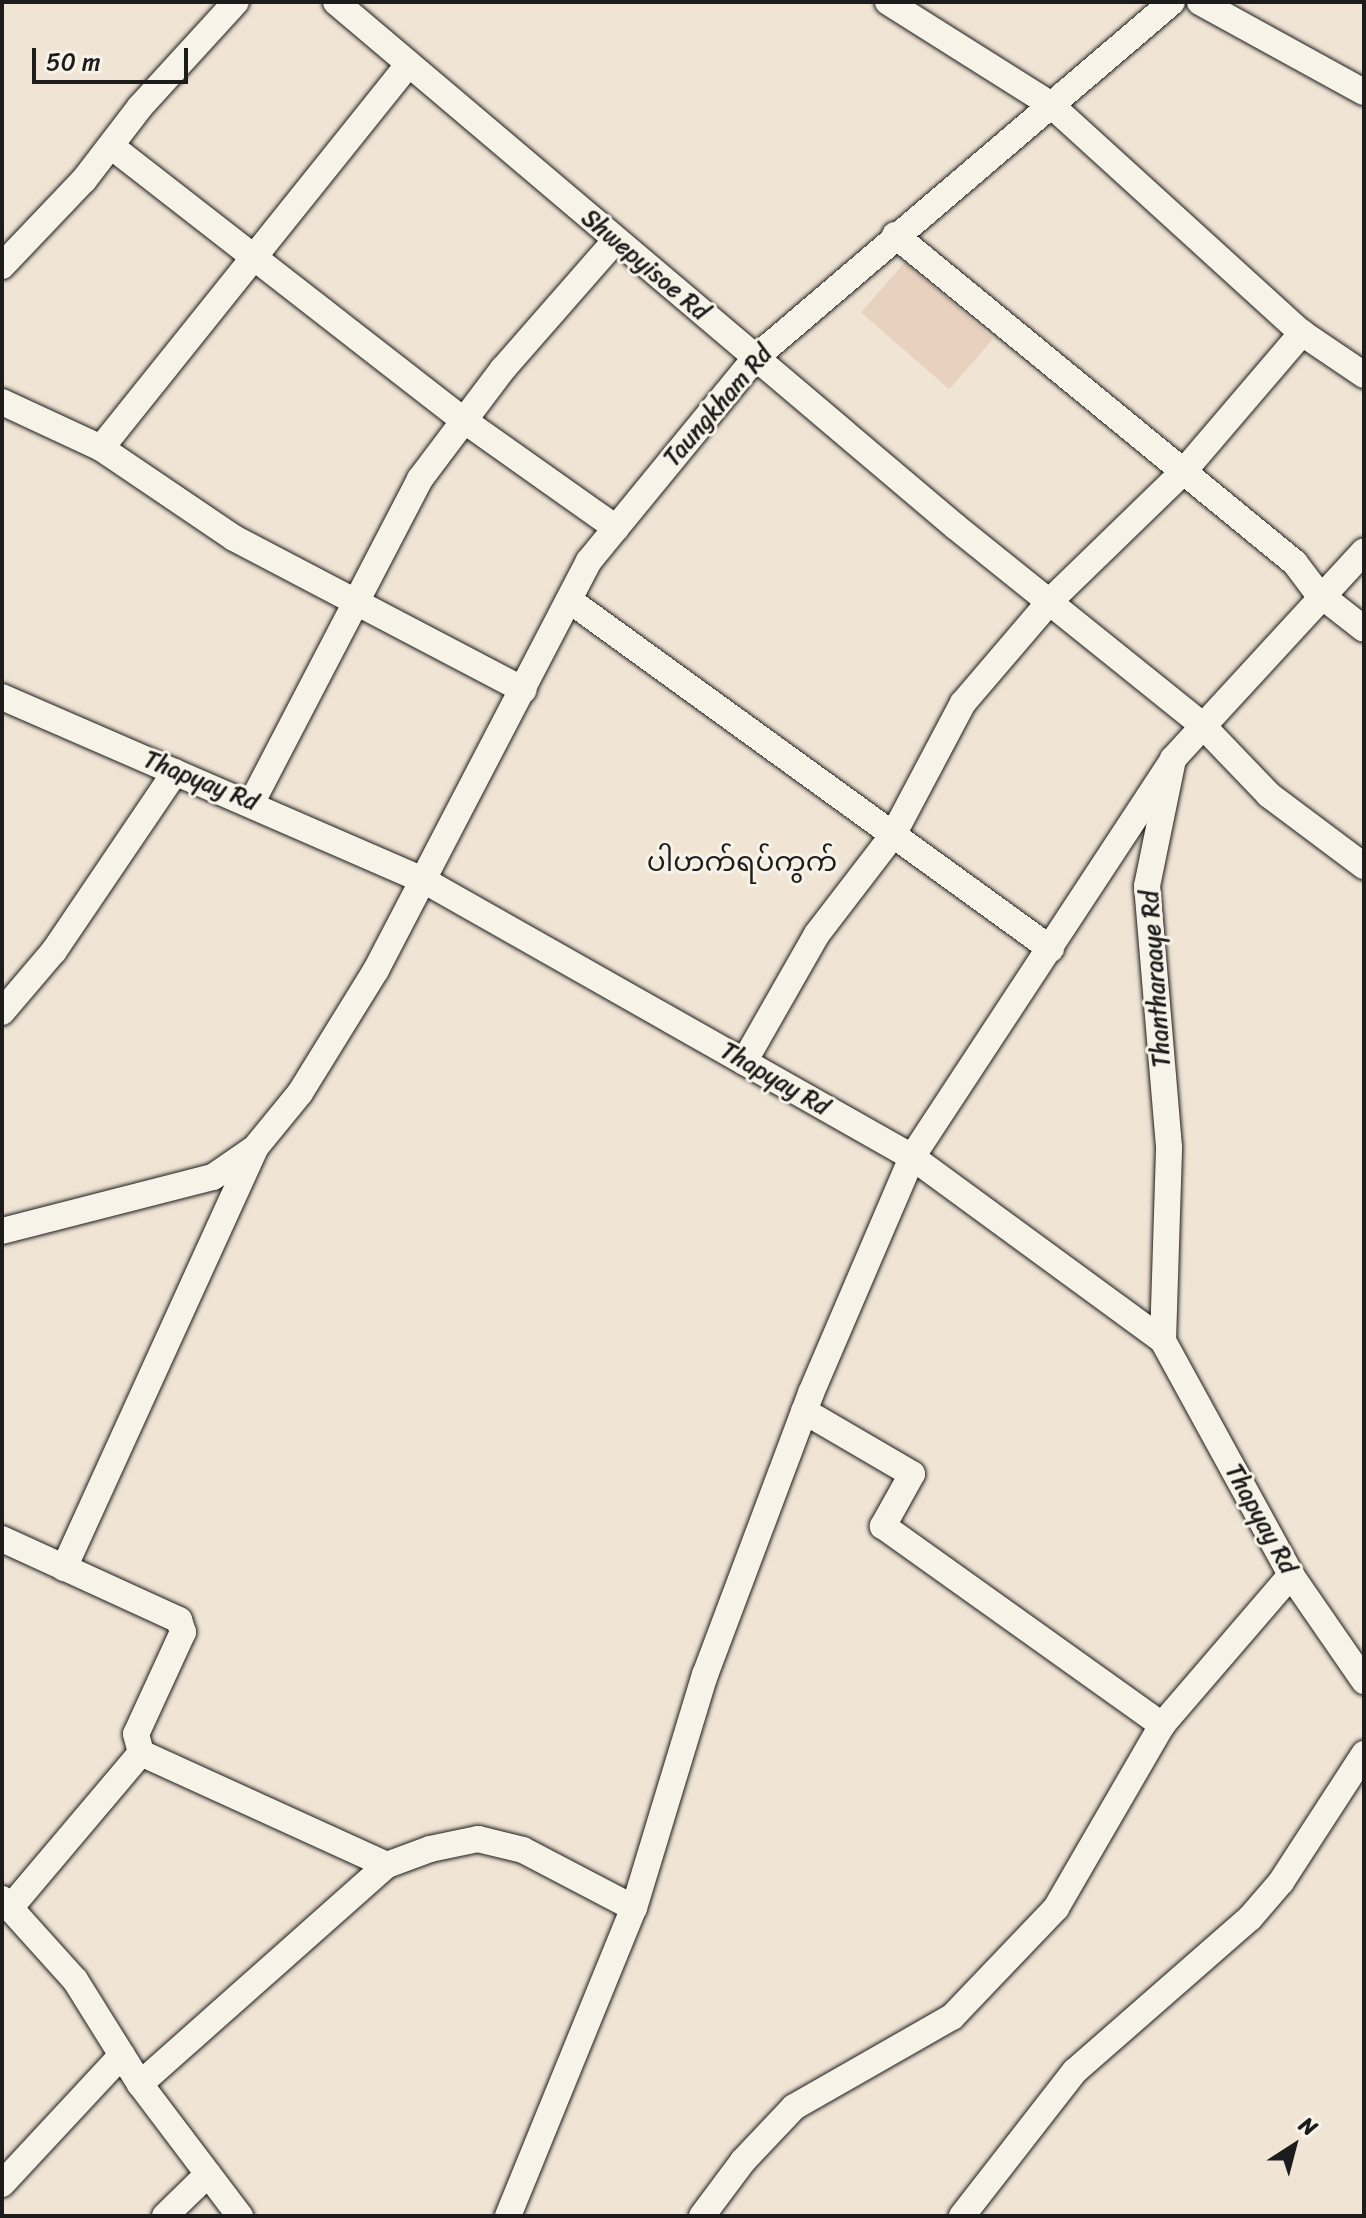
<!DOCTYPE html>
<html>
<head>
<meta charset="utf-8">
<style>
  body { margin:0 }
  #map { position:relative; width:1366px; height:2218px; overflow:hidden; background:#f0e4d5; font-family:Sriracha,"Noto Sans Myanmar",sans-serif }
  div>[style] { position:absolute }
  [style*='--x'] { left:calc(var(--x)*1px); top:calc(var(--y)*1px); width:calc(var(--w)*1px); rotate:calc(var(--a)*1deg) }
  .built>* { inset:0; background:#e8d1be; transform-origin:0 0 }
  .roads { filter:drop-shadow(0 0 2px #1c1c1c) drop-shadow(0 0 2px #1c1c1c) }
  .minor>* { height:26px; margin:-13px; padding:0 13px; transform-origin:13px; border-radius:13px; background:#f7f3e8 }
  span { translate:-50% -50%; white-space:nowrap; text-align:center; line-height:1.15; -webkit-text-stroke:6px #f7f3e8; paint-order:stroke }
  .street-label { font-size:24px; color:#1c1c1c }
  .quarter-label { font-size:28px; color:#1c1c1c }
  .frame { position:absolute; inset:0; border:4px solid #1c1c1c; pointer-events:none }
  .north { position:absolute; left:1254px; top:2106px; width:80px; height:80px; -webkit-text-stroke:6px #f7f3e8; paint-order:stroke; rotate:36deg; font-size:22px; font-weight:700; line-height:32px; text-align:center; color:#1c1c1c }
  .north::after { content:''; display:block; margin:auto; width:28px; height:36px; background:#1c1c1c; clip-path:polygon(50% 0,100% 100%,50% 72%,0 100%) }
  .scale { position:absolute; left:32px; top:48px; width:156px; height:36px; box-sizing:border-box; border:4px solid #1c1c1c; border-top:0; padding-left:10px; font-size:24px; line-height:28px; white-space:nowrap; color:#1c1c1c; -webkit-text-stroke:6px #f7f3e8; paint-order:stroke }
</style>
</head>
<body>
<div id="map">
  <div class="built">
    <div style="left:905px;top:262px;width:117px;height:67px;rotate:41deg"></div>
  </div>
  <div class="roads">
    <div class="minor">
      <div style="--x:336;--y:2;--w:812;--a:40.26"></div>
      <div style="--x:956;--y:527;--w:314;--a:38.8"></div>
      <div style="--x:1201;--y:724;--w:98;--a:46.2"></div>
      <div style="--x:1269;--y:795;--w:119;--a:36.8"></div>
      <div style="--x:888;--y:2;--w:191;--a:32.2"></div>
      <div style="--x:1050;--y:104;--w:341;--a:42.3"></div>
      <div style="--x:1302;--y:333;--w:75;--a:34.1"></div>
      <div style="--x:1200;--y:2;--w:187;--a:28.8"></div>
      <div style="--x:111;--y:146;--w:445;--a:37.9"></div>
      <div style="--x:462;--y:419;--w:189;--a:35.3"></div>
      <div style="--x:895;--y:235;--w:517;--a:39.35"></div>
      <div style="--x:1295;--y:563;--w:38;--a:53"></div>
      <div style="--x:1318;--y:593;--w:58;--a:38"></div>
      <div style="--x:2;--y:266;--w:119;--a:-46.4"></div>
      <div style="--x:84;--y:180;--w:92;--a:-52.5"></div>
      <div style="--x:140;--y:107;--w:142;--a:-47.6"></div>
      <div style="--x:2;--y:402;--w:109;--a:24.9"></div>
      <div style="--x:101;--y:448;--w:161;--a:34.1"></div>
      <div style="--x:234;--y:538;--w:327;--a:27.7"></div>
      <div style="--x:101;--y:448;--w:492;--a:-51.3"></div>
      <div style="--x:569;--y:600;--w:595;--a:35.91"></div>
      <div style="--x:2;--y:697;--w:461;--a:23.5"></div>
      <div style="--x:425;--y:881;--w:560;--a:29.54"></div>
      <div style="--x:912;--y:1157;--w:311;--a:36.2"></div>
      <div style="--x:1163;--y:1341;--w:267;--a:61.3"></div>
      <div style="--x:1291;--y:1575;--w:129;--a:55.4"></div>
      <div style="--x:252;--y:802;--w:364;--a:-62.5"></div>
      <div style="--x:420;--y:479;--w:138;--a:-53"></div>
      <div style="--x:503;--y:369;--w:171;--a:-48.8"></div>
      <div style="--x:2;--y:1012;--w:80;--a:-49.6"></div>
      <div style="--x:54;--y:951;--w:216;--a:-55.9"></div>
      <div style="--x:744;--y:1062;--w:147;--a:-60.3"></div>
      <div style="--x:817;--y:934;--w:125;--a:-52.5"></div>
      <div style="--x:893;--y:835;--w:149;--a:-62.1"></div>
      <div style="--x:963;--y:703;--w:135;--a:-49.5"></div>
      <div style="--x:1051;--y:600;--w:185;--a:-44.1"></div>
      <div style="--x:1184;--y:471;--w:182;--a:-49.5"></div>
      <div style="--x:2;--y:1231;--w:218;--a:-14.4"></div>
      <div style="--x:213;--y:1177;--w:51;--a:-34.6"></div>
      <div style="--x:255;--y:1148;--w:71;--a:-50.7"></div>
      <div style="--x:300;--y:1093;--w:145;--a:-58.3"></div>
      <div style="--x:376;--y:970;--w:461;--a:-62.5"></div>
      <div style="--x:589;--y:561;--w:262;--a:-50.7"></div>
      <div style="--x:755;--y:358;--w:548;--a:-40.49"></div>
      <div style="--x:1163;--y:1341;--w:194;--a:-88.2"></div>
      <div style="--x:1169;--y:1147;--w:262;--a:-94.8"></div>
      <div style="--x:1147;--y:886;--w:130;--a:-78.4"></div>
      <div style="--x:1173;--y:759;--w:282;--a:-47.4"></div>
      <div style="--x:804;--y:1411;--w:125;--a:30.3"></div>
      <div style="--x:912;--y:1474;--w:60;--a:119.1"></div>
      <div style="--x:883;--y:1526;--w:343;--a:35.5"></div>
      <div style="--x:2;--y:1539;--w:195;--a:24.6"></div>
      <div style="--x:179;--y:1620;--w:13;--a:72"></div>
      <div style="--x:183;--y:1632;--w:112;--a:114.7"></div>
      <div style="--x:136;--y:1734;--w:20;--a:75"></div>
      <div style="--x:64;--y:1568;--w:461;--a:-65.5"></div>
      <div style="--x:141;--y:1753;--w:270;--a:24.5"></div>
      <div style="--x:2;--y:1899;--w:109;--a:48"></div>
      <div style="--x:75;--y:1980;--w:123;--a:58"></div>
      <div style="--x:140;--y:2084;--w:166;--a:52.9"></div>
      <div style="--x:10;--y:1908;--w:203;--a:-49.8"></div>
      <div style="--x:140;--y:2084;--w:330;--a:-41.6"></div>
      <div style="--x:387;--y:1865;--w:46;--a:-20.4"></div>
      <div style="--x:430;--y:1849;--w:49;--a:-11.8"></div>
      <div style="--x:478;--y:1839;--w:46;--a:13.7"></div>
      <div style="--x:523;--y:1850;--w:125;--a:27.6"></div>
      <div style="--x:2;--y:2184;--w:176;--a:-47.1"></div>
      <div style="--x:165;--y:2216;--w:60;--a:-44.3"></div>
      <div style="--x:508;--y:2216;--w:333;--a:-67.8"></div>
      <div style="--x:634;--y:1908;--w:244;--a:-73.1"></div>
      <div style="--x:705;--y:1675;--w:301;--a:-69.4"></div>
      <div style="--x:811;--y:1393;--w:257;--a:-66.8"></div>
      <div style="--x:912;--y:1157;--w:476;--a:-56.7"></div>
      <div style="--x:702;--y:2216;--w:69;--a:-53.3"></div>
      <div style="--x:743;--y:2161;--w:74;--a:-46.6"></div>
      <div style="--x:794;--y:2107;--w:182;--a:-29.7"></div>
      <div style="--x:952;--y:2017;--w:151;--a:-46.3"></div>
      <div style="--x:1056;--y:1908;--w:211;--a:-59.9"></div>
      <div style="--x:1162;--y:1725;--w:198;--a:-49.3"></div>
      <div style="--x:962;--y:2216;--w:184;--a:-52.1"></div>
      <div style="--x:1075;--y:2071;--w:232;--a:-41.2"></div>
      <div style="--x:1250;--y:1918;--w:48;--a:-49.3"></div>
      <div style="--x:1281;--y:1882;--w:153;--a:-57"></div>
    </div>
  </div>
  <div class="street-label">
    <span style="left:645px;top:265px;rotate:40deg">Shwepyisoe Rd</span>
    <span style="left:718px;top:406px;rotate:-49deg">Taungkham Rd</span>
    <span style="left:201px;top:781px;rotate:22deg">Thapyay Rd</span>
    <span style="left:1156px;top:979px;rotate:-94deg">Thantharaaye Rd</span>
    <span style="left:775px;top:1079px;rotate:30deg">Thapyay Rd</span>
    <span style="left:1261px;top:1519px;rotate:61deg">Thapyay Rd</span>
  </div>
  <div class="quarter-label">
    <span style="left:742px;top:862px">ပါဟက်ရပ်ကွက်</span>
  </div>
  <div class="frame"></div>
  <div class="north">N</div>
  <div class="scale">50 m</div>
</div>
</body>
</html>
